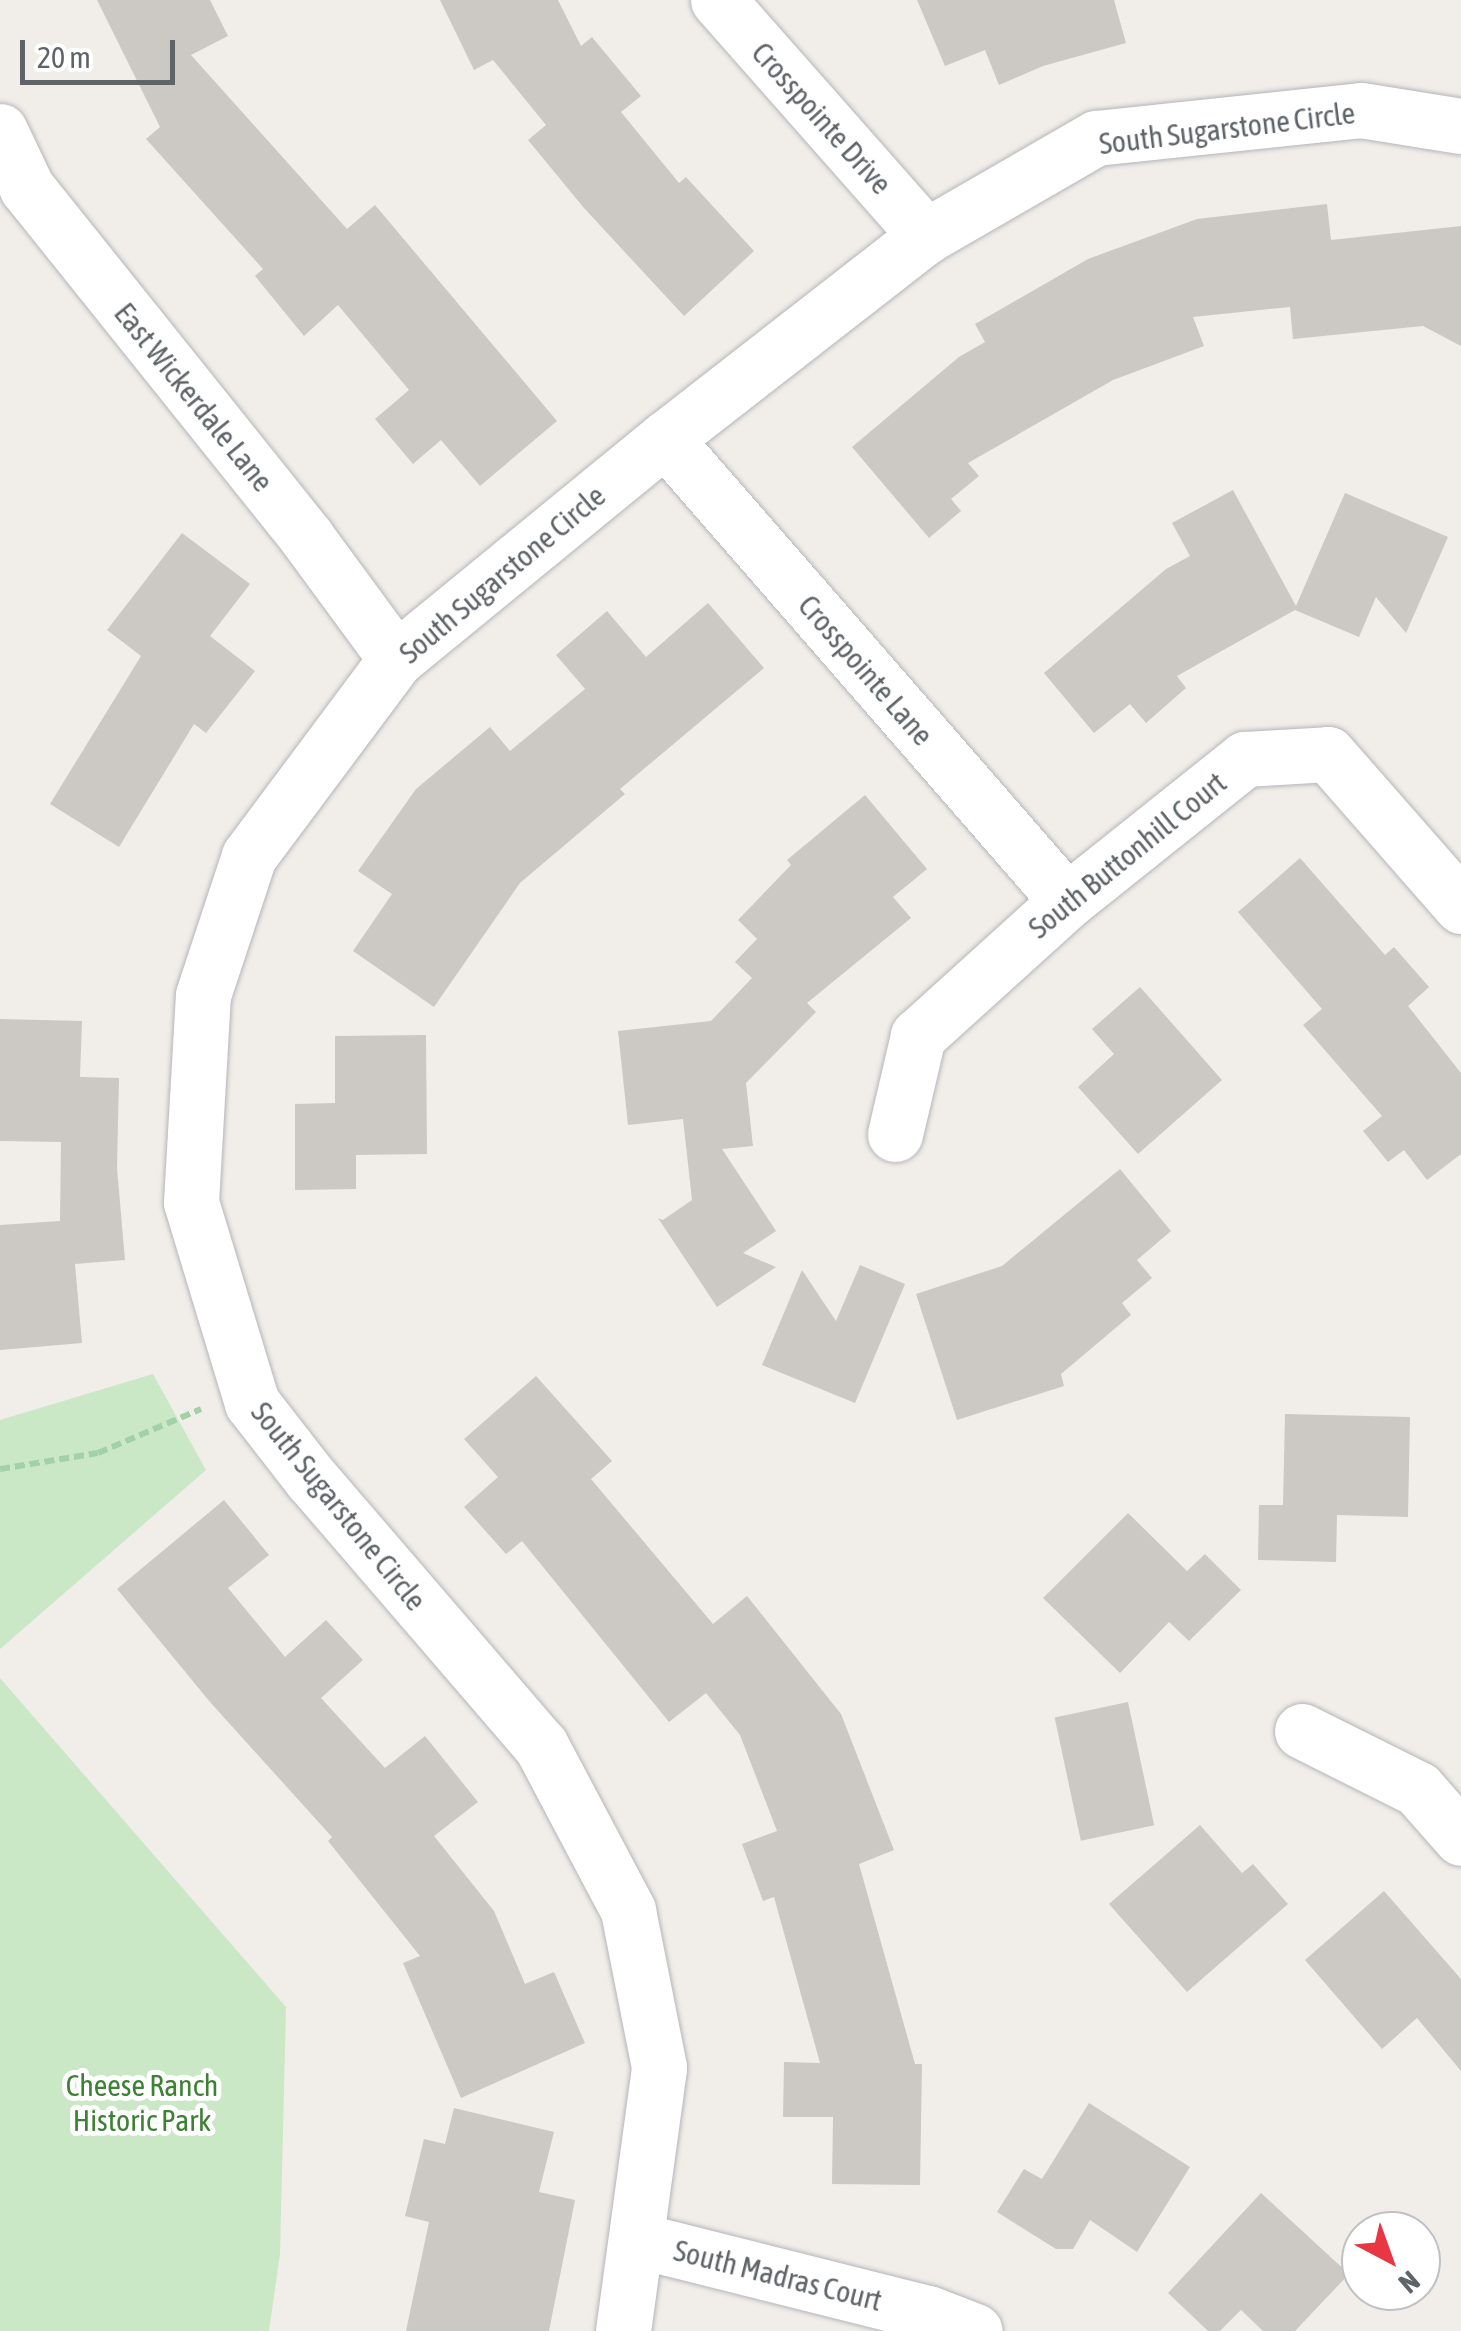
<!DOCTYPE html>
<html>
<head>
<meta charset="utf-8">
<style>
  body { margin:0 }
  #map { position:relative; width:1461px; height:2331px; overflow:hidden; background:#f1ede8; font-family:"Asap Condensed",sans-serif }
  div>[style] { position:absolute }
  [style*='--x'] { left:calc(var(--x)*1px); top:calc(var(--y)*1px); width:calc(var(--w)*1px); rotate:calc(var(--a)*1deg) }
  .green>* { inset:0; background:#cae8c5 }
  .building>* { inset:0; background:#ccc8c4; transform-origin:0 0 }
  .path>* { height:6px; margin-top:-3px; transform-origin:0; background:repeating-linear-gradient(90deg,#a2d1a7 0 10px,transparent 0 15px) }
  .roads { filter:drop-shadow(0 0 2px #b3b6ba) drop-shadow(0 0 2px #b3b6ba) }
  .minor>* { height:55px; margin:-27.5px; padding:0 27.5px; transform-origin:27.5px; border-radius:27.5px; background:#fff }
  span { translate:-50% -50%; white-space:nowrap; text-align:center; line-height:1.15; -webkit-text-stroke:10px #fff; paint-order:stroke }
  .street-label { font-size:30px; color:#5f6468 }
  .park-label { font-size:30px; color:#3c8134 }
  .north { position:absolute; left:1341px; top:2211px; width:100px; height:100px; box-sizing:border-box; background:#fff; border:2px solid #bfc1c3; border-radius:50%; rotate:139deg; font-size:28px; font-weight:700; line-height:40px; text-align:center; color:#5f6468 }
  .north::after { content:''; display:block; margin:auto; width:35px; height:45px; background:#e93643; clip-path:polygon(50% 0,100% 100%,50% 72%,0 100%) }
  .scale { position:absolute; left:20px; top:40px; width:155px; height:45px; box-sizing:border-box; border:5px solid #5f6468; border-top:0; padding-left:12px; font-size:30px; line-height:35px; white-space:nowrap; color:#5f6468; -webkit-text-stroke:8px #fff; paint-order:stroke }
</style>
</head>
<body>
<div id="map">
  <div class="green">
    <div style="clip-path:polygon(153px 1374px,206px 1470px,0 1649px,0 1420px)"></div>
    <div style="clip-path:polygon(0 1678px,286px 2007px,280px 2254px,269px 2331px,0 2331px)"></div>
  </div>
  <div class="building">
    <div style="clip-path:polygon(97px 0,210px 0,228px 36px,191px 55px,347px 229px,375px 205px,557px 421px,480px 486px,441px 440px,413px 464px,375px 419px,409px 390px,338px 305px,304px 336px,255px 276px,263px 269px,146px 139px,160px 127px)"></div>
    <div style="clip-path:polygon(440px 0,558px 0,581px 46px,592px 37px,641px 96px,621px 112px,679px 183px,686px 177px,754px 251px,684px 316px,584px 208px,528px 140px,546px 125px,493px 60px,474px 70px)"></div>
    <div style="clip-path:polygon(917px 0,1114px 0,1126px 43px,1043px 66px,999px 85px,985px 50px,945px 66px)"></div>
    <div style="clip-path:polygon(1327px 204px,1331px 240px,1461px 226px,1461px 346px,1423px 326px,1293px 339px,1290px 307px,1193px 317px,1204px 346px,1113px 380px,968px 463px,979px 476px,951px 499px,961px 511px,929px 538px,852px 447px,959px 357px,985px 342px,975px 324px,1088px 259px,1197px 219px)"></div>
    <div style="clip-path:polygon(1233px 490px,1296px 606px,1345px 493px,1448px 537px,1406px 633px,1376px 597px,1359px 637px,1295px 610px,1177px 676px,1186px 688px,1146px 723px,1130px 704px,1094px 733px,1044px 673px,1166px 569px,1190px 556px,1172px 523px)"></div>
    <div style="clip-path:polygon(182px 533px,250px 584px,210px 636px,255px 671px,206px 733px,194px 724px,119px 847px,50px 804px,141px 656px,107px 630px)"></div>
    <div style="clip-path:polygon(708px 603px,764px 668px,620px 789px,625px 794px,520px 883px,434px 1007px,353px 951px,392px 894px,358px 871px,416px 789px,490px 727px,510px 751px,585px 689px,556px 655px,607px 611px,646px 657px)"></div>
    <div style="clip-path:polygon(865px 795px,927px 869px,893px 897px,911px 918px,807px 1003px,816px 1012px,746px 1083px,753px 1146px,722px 1149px,776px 1231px,743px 1253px,776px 1267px,717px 1307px,658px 1218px,663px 1220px,692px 1200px,683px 1119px,628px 1125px,618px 1031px,711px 1021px,752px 978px,735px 962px,757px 939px,738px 920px,791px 865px,787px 860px)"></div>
    <div style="clip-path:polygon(1300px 858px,1385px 955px,1394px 947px,1429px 987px,1408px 1006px,1461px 1073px,1461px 1154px,1427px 1180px,1404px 1150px,1388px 1162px,1363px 1131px,1382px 1116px,1303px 1025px,1322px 1009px,1238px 912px)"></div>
    <div style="clip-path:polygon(1140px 987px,1222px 1080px,1138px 1154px,1078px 1087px,1114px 1054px,1092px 1029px)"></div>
    <div style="clip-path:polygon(0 1019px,82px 1021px,80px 1077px,119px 1078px,117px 1168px,125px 1260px,75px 1264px,82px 1343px,0 1350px,0 1225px,60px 1221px,61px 1142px,0 1141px)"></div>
    <div style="clip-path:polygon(426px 1035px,427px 1154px,356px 1155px,356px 1189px,295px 1190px,295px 1104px,335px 1103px,335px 1036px)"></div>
    <div style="clip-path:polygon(1120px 1169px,1171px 1231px,1137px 1260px,1152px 1278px,1122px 1303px,1131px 1315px,1061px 1374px,1064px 1386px,957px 1420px,916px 1294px,1002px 1266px)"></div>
    <div style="clip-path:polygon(860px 1265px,905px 1284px,855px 1403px,762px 1365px,802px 1270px,836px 1321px)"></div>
    <div style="clip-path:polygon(536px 1376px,612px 1461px,591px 1479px,713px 1624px,747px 1596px,841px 1714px,894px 1850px,859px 1864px,915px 2064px,922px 2064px,920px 2185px,832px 2184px,833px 2117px,783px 2117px,784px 2062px,820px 2063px,774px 1897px,763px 1901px,742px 1844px,777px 1831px,740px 1735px,706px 1693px,669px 1722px,522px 1541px,506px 1554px,464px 1507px,498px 1477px,464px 1439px)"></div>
    <div style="clip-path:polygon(1285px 1414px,1410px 1417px,1408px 1517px,1337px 1515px,1336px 1562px,1258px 1560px,1259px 1505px,1283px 1505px)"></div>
    <div style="clip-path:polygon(224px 1500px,269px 1555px,228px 1588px,285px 1657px,326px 1620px,363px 1660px,321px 1698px,385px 1768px,425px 1736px,478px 1802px,434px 1836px,494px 1911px,525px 1984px,554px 1972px,585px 2043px,461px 2098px,403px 1963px,420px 1956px,328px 1841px,332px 1837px,210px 1702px,117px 1589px)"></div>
    <div style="clip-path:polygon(1128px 1513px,1187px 1571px,1205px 1554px,1241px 1590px,1189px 1641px,1169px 1622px,1120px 1673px,1043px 1598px)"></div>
    <div style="left:1128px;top:1702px;width:126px;height:75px;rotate:78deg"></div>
    <div style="clip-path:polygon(1200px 1825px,1242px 1873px,1253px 1864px,1288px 1904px,1187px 1992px,1109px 1904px)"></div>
    <div style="clip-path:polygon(1384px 1891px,1461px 1979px,1461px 2071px,1417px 2018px,1382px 2049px,1305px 1960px)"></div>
    <div style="clip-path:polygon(1089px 2103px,1190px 2167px,1137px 2252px,1090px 2220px,1073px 2249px,1056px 2249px,997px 2212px,1024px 2169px,1042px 2179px)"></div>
    <div style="clip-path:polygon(454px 2108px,554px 2132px,539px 2192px,575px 2200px,549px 2331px,406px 2331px,429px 2222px,405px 2216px,424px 2139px,445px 2144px)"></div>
    <div style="clip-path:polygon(1261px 2193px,1349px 2274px,1295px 2331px,1263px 2331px,1241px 2310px,1220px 2331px,1208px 2331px,1168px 2293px)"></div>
  </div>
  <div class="path">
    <div style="--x:0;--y:1469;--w:99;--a:-9.3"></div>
    <div style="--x:98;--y:1453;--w:112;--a:-23.1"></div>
  </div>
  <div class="roads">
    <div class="minor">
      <div style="--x:718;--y:0;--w:315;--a:48.6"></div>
      <div style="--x:0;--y:131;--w:63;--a:64.7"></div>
      <div style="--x:27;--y:188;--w:448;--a:51.3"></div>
      <div style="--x:307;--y:538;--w:150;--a:53.7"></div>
      <div style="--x:665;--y:439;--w:612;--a:48.97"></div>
      <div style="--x:895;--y:1134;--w:101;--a:-76.8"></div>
      <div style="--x:918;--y:1036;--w:201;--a:-42.2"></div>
      <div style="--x:1067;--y:901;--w:228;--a:-38.6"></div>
      <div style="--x:1245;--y:759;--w:83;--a:-3.4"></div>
      <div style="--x:1328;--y:754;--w:202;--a:48.8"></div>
      <div style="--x:1302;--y:1731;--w:130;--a:26.6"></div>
      <div style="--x:1418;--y:1789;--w:65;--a:48.7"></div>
      <div style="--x:637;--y:2240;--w:300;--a:14.1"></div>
      <div style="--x:928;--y:2313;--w:50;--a:21"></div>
      <div style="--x:623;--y:2331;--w:266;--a:-82.2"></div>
      <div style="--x:659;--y:2067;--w:160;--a:-101.2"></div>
      <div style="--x:628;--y:1910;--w:186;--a:-117.9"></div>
      <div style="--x:541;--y:1746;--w:352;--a:-130.7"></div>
      <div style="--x:311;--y:1479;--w:96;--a:-127.8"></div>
      <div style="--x:252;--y:1403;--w:210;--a:-106.9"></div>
      <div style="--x:191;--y:1202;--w:207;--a:-86.7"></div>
      <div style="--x:203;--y:995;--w:146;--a:-71.7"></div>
      <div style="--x:249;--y:856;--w:246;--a:-53.3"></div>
      <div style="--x:396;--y:659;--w:348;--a:-39.3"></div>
      <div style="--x:665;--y:439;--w:331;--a:-37.9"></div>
      <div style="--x:926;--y:236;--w:196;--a:-30"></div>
      <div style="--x:1096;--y:138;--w:266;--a:-6"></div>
      <div style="--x:1361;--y:110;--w:101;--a:9.1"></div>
    </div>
  </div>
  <div class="street-label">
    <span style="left:822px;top:118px;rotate:48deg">Crosspointe Drive</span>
    <span style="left:1227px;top:128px;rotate:-7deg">South Sugarstone Circle</span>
    <span style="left:194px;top:397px;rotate:51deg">East Wickerdale Lane</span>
    <span style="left:502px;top:574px;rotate:-40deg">South Sugarstone Circle</span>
    <span style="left:866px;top:670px;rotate:49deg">Crosspointe Lane</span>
    <span style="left:1127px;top:855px;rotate:-39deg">South Buttonhill Court</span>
    <span style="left:339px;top:1506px;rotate:51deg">South Sugarstone Circle</span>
    <span style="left:778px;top:2275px;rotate:14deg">South Madras Court</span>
  </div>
  <div class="park-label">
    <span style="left:142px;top:2102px">Cheese Ranch<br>Historic Park</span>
  </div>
  <div class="north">N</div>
  <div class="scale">20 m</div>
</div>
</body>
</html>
